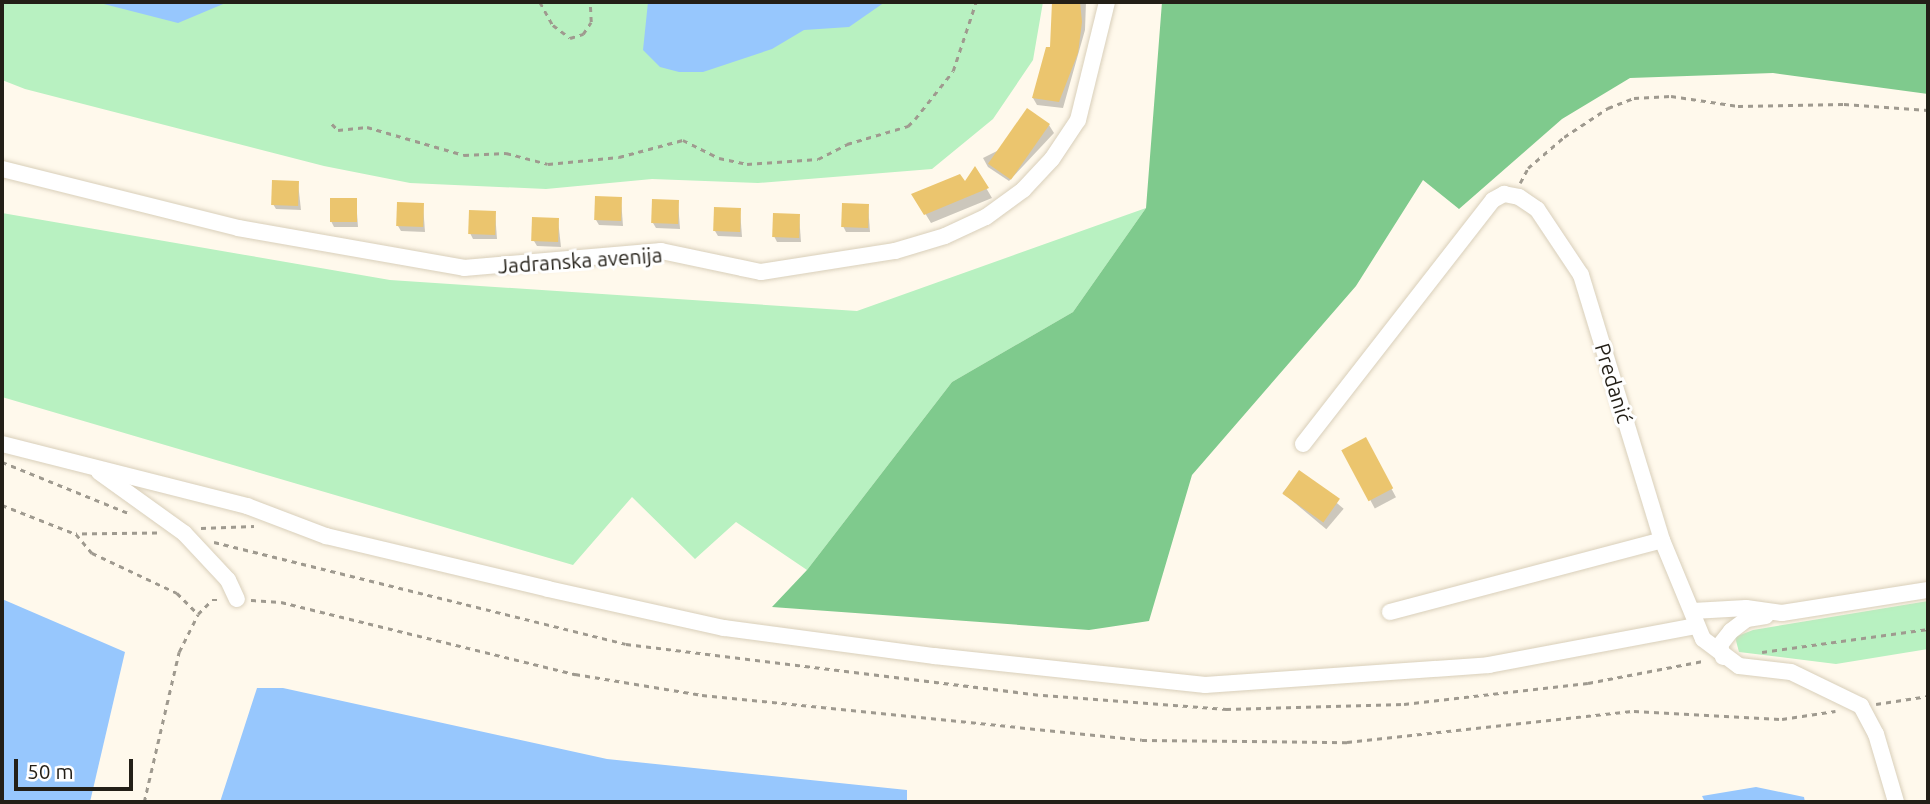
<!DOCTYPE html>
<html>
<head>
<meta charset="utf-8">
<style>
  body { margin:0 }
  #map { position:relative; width:1930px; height:804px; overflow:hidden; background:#fff9ec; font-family:Ubuntu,sans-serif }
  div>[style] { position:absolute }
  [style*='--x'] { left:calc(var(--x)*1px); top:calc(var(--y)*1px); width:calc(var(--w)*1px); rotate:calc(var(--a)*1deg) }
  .green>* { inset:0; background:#b8f1c1 }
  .forest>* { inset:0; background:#7fca8d }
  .water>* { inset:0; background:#97c7fd }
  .shadow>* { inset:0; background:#0003; transform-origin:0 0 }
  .building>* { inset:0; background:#ebc56e; transform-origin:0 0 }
  .path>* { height:2.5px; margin-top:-1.25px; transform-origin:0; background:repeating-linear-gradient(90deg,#9f9a8f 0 5px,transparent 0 10px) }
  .roads { filter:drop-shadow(0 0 2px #d9cfba) drop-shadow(0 0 2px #d9cfba) }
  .minor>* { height:16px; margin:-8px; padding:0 8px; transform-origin:8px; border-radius:8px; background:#fff }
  span { translate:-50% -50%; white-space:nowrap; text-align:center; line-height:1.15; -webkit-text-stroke:6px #fff; paint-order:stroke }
  .street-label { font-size:21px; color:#231f17 }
  .frame { position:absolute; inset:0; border:4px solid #231f17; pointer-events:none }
  .scale { position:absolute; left:14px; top:759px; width:119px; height:32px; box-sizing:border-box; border:4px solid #231f17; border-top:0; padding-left:9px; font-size:21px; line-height:24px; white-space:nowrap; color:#231f17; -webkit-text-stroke:5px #fff; paint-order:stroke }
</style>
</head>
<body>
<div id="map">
  <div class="green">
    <div style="clip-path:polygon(2px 2px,1043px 2px,1033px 60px,993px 119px,932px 169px,758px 183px,652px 179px,546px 189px,410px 183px,324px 166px,25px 89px,2px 80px)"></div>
    <div style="clip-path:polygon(1146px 208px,1073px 312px,952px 382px,807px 570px,736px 522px,695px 559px,632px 497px,573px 565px,2px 397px,2px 213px,390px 280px,857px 311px)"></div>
    <div style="clip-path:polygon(1928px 601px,1928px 649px,1836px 664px,1739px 652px,1735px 637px,1753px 630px)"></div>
  </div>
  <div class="forest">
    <div style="clip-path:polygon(1162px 2px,1928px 2px,1928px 94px,1773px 73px,1630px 78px,1562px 119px,1459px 209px,1423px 180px,1356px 286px,1192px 475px,1149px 621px,1089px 630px,772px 607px,807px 570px,952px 382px,1073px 312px,1146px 208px)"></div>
  </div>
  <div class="water">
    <div style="clip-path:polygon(96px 2px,228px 2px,178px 23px)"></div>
    <div style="clip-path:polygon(648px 2px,885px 2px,849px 27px,804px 30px,772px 49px,703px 72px,679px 72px,660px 67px,643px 50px)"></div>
    <div style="clip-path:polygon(2px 599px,125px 652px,90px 802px,2px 802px)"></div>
    <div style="clip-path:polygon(257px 688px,283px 688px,607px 759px,907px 790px,907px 802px,220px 802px)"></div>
    <div style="clip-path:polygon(1756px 787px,1804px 797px,1805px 802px,1705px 802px,1702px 796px)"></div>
  </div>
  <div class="shadow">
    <div style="clip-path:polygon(1056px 2px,1086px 2px,1085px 30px,1063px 108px,1037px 105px,1033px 98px,1052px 49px)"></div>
    <div style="clip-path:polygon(1049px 125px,1054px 133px,1009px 181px,988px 167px,983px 158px)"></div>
    <div style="clip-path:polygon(975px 169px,992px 198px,931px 223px,914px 195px,965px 184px)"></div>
    <div style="clip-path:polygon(298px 183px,301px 210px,276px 209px,273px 204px)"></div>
    <div style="clip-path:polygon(621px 199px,623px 226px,599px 225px,596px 220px)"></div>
    <div style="clip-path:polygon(356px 200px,358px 227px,334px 227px,331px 221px)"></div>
    <div style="clip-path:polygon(678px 201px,680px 229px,656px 228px,653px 223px)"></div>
    <div style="clip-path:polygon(423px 204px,425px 232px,401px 231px,398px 226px)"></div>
    <div style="clip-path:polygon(868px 205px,870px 232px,846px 232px,843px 226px)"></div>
    <div style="clip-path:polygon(740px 210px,742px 237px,718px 236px,715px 231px)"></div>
    <div style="clip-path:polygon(495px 212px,497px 239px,473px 239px,470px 233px)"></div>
    <div style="clip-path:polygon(799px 215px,801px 242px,777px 242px,774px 236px)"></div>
    <div style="clip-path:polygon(558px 220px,561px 247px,537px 246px,534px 241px)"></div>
    <div style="left:1365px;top:439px;width:66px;height:24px;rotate:62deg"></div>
    <div style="left:1300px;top:472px;width:57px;height:27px;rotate:40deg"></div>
  </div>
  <div class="building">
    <div style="clip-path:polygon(1052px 2px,1080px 2px,1082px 22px,1078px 53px,1059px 102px,1032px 98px,1046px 47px,1050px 47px)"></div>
    <div style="left:1027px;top:108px;width:28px;height:68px;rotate:35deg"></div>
    <div style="clip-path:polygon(975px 166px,989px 188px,924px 215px,911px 194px,960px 174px,965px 181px)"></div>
    <div style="left:272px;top:180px;width:27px;height:25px;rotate:2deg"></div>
    <div style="left:595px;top:196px;width:27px;height:24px;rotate:2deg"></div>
    <div style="left:330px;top:198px;width:27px;height:24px"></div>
    <div style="left:652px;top:199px;width:27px;height:24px;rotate:2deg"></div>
    <div style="left:397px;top:202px;width:27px;height:24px;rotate:2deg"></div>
    <div style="left:842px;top:203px;width:27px;height:24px;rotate:2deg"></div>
    <div style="left:714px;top:207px;width:27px;height:24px;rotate:2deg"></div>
    <div style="left:469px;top:210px;width:27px;height:24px;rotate:2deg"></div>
    <div style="left:773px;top:213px;width:27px;height:24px;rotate:2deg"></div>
    <div style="left:532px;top:217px;width:27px;height:24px;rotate:2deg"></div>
    <div style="left:1366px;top:437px;width:58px;height:28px;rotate:62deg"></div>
    <div style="left:1299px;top:470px;width:50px;height:29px;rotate:35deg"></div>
  </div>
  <div class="path">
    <div style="--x:540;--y:2;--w:26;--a:61"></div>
    <div style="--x:553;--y:25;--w:21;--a:37"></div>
    <div style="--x:570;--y:38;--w:14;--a:-17"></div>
    <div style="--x:583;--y:34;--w:14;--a:-56"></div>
    <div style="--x:591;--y:22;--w:20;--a:-93"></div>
    <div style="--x:332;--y:124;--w:8;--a:45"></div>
    <div style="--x:338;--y:130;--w:29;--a:-6"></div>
    <div style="--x:367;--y:127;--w:101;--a:16.1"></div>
    <div style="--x:464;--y:155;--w:42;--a:-2.7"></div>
    <div style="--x:506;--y:153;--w:43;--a:14.7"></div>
    <div style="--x:548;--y:164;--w:71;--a:-5.6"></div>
    <div style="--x:619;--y:157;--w:66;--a:-14.9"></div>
    <div style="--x:683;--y:140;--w:40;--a:26.6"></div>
    <div style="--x:719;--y:158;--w:29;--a:12"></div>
    <div style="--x:747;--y:164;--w:71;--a:-4"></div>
    <div style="--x:818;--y:159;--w:33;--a:-27"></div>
    <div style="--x:847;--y:144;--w:64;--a:-16.4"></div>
    <div style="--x:908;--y:126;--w:10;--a:-45"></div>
    <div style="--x:915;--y:119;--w:61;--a:-51.6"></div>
    <div style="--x:953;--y:71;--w:73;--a:-71.6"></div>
    <div style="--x:1520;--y:183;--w:17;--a:-62"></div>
    <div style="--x:1528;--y:168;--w:48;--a:-40.7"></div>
    <div style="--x:1564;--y:137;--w:53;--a:-33.4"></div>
    <div style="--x:1608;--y:108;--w:28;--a:-21"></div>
    <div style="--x:1634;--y:98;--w:37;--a:-3"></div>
    <div style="--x:1671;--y:96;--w:68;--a:8.5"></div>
    <div style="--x:1738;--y:106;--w:106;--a:-1.1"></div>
    <div style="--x:1844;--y:104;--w:84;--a:4.1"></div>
    <div style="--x:2;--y:462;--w:136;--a:22"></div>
    <div style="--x:2;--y:505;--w:79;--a:21.4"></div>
    <div style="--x:201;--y:528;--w:53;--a:-2.2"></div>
    <div style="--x:157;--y:533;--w:81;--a:179.3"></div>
    <div style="--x:76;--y:534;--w:25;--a:50"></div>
    <div style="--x:92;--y:553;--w:94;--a:25.2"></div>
    <div style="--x:177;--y:593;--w:30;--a:45"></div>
    <div style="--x:214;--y:542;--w:424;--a:13.9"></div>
    <div style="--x:626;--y:644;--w:420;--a:7"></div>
    <div style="--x:1043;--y:695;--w:184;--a:4.4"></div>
    <div style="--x:1226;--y:709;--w:178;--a:-1.6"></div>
    <div style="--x:1404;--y:704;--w:185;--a:-6.5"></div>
    <div style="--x:1588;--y:683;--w:117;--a:-10.8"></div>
    <div style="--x:251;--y:600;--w:30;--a:4"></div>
    <div style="--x:281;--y:602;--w:303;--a:13.8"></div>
    <div style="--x:575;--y:674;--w:129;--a:9.4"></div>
    <div style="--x:702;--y:695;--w:442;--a:5.8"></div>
    <div style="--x:1142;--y:740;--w:205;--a:0.6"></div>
    <div style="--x:1347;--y:742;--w:289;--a:-6.2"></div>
    <div style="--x:1634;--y:711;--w:148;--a:3.1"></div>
    <div style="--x:1782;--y:719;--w:54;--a:-8.6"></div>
    <div style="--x:1762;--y:652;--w:168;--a:-7.9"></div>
    <div style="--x:1876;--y:704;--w:53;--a:-8.7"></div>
    <div style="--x:144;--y:802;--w:154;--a:-76.9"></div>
    <div style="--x:179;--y:652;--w:42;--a:-63.4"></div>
    <div style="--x:198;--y:614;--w:20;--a:-45"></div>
    <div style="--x:212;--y:600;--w:8;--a:0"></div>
  </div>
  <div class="roads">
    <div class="minor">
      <div style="--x:2;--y:169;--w:243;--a:14"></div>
      <div style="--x:238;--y:228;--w:230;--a:10"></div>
      <div style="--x:464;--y:268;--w:198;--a:-4.9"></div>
      <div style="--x:661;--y:251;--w:102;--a:11.9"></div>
      <div style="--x:761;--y:272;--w:136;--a:-8.9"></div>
      <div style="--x:895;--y:251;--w:52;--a:-16.7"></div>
      <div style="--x:945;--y:236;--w:45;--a:-24.9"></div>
      <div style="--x:986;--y:217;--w:46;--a:-36.1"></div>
      <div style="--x:1023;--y:190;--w:42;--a:-46.9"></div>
      <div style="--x:1052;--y:159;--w:47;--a:-56.3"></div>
      <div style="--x:1078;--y:120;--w:122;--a:-76.2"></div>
      <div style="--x:2;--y:444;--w:253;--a:14.2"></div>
      <div style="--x:247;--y:506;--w:85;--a:20.8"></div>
      <div style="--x:326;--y:536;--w:228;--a:13.4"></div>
      <div style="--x:548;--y:589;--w:180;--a:12.5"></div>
      <div style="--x:724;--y:628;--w:212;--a:7.6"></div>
      <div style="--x:934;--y:656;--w:273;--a:6.1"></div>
      <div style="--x:1205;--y:685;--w:285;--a:-4"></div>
      <div style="--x:1489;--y:665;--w:210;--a:-10.7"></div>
      <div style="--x:1303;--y:444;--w:309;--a:-52.1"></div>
      <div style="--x:1493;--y:200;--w:13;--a:-29"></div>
      <div style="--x:1504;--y:194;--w:15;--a:11"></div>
      <div style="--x:1519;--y:197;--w:22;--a:34"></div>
      <div style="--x:1537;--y:209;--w:79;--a:56.3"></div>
      <div style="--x:1581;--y:275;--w:277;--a:73"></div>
      <div style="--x:1662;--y:540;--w:107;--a:67.5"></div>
      <div style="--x:1703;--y:639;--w:45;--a:36.9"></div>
      <div style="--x:1739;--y:666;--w:52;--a:6.6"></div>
      <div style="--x:1791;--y:672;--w:78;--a:25.9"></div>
      <div style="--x:1861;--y:706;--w:32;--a:62"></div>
      <div style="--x:1876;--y:734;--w:71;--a:73.6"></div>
      <div style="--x:99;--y:472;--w:105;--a:35.7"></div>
      <div style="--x:184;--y:533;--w:64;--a:46.9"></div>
      <div style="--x:228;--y:580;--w:21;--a:65"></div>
      <div style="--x:1693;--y:611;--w:53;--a:-3.2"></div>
      <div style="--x:1746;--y:608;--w:36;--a:8"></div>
      <div style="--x:1782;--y:613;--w:148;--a:-9"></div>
      <div style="--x:1390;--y:612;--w:281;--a:-14.8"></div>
      <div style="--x:1723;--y:657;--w:12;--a:-104"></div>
      <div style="--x:1720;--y:645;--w:18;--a:-52"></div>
      <div style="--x:1731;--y:631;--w:20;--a:-37"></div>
      <div style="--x:1747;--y:619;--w:19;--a:-9"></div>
    </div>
  </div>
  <div class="street-label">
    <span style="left:580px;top:260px;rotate:-4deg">Jadranska avenija</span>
    <span style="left:1614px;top:383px;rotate:73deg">Predanić</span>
  </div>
  <div class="frame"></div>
  <div class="scale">50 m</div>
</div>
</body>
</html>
